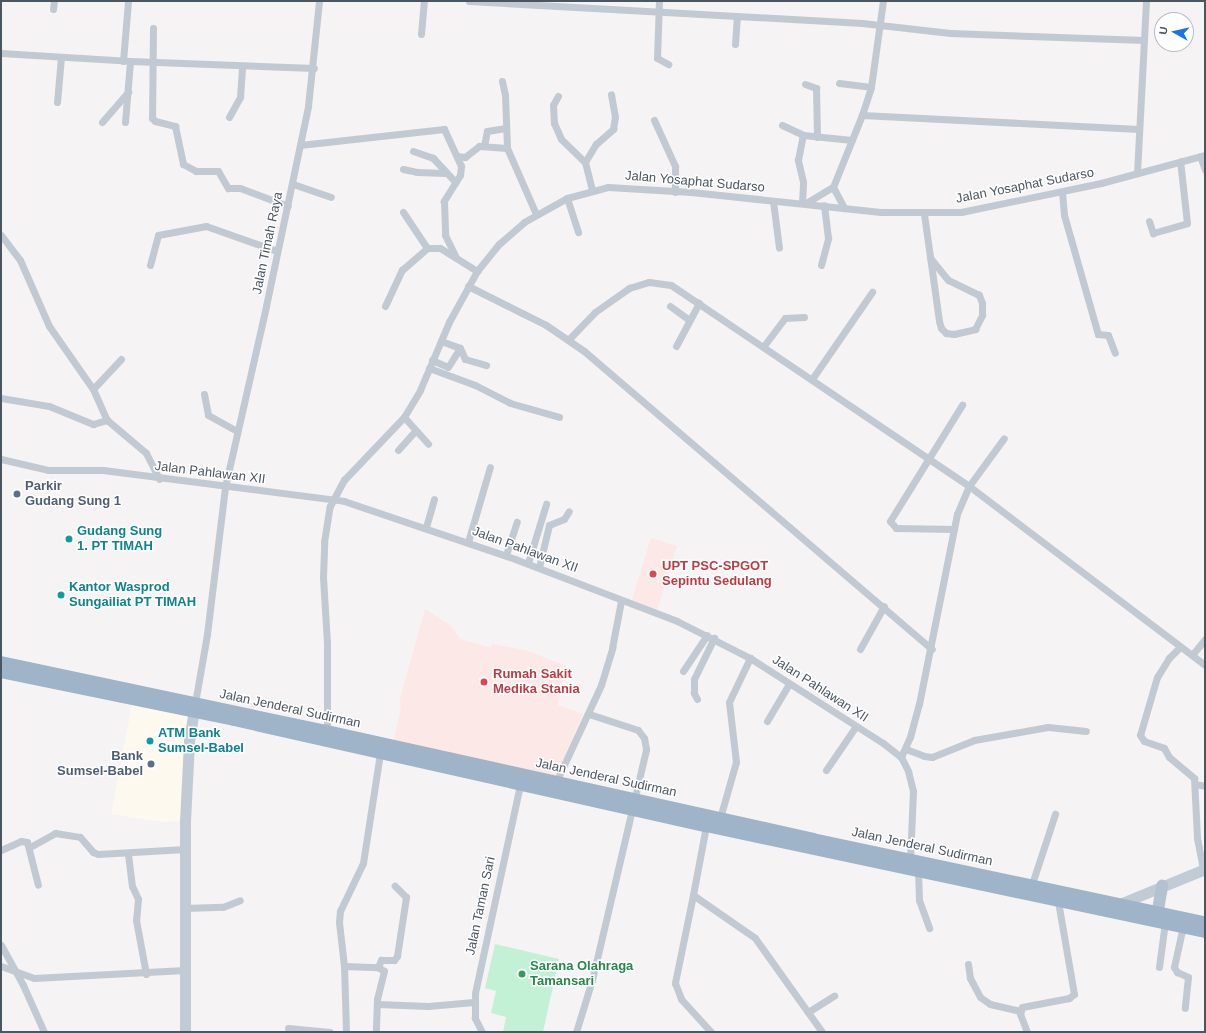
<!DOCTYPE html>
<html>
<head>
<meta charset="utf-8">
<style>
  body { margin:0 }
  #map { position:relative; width:1206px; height:1033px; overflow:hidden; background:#f5f3f3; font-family:Helvetica,sans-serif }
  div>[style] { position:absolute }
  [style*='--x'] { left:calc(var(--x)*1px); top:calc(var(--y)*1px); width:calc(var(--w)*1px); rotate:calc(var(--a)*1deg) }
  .commercial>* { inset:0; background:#fdf9ef }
  .medical>* { inset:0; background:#fce8e6; transform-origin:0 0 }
  .green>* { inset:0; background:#c3f1d5 }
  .minor>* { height:7px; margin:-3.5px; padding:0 3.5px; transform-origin:3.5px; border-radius:3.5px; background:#c1cad2 }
  .secondary>* { height:11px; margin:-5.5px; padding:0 5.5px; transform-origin:5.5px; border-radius:5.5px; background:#c1cbd6 }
  .primary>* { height:12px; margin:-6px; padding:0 6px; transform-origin:6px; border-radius:6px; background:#b3c2d1 }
  .trunk>* { height:12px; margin:-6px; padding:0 6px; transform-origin:6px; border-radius:6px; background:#9fb4c9 }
  .dots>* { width:11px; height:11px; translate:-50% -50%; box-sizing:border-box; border:2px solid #fff; border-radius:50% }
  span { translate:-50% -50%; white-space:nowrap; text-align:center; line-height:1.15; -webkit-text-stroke:3px #fff; paint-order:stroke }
  .street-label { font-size:13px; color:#4a5661 }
  .service-label { font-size:13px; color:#4e5e75; font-weight:700 }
  .left { translate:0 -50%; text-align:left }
  .right { translate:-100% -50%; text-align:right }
  .culture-label { font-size:13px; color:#0d838f; font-weight:700 }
  .health-label { font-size:13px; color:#be3a42; font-weight:700 }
  .leisure-label { font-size:13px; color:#27864d; font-weight:700 }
  .frame { position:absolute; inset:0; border:2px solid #4a5661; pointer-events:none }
  .north { position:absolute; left:1154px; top:12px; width:40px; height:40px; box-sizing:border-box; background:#fff; border:1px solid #b7bbc0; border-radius:50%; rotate:278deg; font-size:11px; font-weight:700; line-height:16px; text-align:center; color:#4a5661 }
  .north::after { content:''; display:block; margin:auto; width:14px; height:18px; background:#1a73e8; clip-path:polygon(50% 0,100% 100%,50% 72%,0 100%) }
</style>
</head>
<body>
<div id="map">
  <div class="commercial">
    <div style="clip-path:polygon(132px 704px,188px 716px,184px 821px,162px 822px,111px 814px)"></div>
  </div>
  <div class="medical">
    <div style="left:651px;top:538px;width:27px;height:67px;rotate:17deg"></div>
    <div style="clip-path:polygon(425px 609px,451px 626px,460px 639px,491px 648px,492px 644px,528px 651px,566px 666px,558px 705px,583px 714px,553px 781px,393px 743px,401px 709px,400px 699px)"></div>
  </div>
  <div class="green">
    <div style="clip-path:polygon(495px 944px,559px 959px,543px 1032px,503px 1032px,506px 1017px,491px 1013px,496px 991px,485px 988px)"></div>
  </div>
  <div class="minor">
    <div style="--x:469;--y:1;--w:394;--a:3.2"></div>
    <div style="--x:862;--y:23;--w:89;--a:6.5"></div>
    <div style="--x:950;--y:33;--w:194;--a:2.1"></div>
    <div style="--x:659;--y:1;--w:57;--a:92"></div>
    <div style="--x:657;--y:58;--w:13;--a:29"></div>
    <div style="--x:53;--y:9;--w:8;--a:-83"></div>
    <div style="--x:153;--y:28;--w:90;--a:90.6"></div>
    <div style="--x:152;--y:118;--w:4;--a:45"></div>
    <div style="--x:155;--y:121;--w:21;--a:14"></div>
    <div style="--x:175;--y:126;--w:39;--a:78"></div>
    <div style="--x:183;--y:164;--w:15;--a:28"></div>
    <div style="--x:196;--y:171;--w:22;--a:0"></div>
    <div style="--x:218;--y:171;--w:20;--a:60"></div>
    <div style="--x:228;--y:188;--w:12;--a:0"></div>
    <div style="--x:240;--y:188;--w:51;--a:20.6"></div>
    <div style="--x:421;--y:34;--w:33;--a:-85"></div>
    <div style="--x:735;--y:44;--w:28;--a:-86"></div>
    <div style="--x:1;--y:53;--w:129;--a:3.5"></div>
    <div style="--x:130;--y:61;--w:184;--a:2.2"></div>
    <div style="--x:123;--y:61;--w:60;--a:-85.2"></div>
    <div style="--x:502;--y:81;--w:14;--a:78"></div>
    <div style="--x:505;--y:95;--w:53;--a:87.8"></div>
    <div style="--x:839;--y:83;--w:32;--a:7"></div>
    <div style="--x:805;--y:84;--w:12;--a:20"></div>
    <div style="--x:816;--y:88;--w:49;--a:88.8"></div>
    <div style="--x:558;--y:96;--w:10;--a:119"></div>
    <div style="--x:553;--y:105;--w:18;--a:87"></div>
    <div style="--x:554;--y:123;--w:17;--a:66"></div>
    <div style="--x:561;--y:139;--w:33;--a:44"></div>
    <div style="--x:585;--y:162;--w:29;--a:76"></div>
    <div style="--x:57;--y:102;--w:45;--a:-84.9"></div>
    <div style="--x:862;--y:115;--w:277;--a:2.9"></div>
    <div style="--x:229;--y:117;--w:23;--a:-61"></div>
    <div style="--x:240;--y:97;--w:31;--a:-86"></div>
    <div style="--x:654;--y:120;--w:51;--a:65.5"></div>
    <div style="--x:675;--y:166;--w:26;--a:90"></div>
    <div style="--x:102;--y:122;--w:40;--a:-49"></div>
    <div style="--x:125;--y:122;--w:61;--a:-85.3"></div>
    <div style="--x:782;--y:125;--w:23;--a:25"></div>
    <div style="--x:803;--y:135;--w:49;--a:5.8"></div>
    <div style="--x:300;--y:145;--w:145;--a:-6.3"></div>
    <div style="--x:444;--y:129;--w:41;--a:65.3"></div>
    <div style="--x:461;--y:166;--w:9;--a:96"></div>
    <div style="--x:460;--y:175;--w:31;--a:122"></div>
    <div style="--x:444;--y:201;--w:34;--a:88"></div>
    <div style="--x:445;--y:235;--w:25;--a:64"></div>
    <div style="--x:484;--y:146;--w:15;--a:-79"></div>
    <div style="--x:487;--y:131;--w:19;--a:-9"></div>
    <div style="--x:413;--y:151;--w:21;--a:19"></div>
    <div style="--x:433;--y:158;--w:33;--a:47"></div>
    <div style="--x:457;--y:156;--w:8;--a:7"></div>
    <div style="--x:465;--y:157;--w:18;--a:-38"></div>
    <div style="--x:479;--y:146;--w:28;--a:4"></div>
    <div style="--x:507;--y:148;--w:72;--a:66.3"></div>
    <div style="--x:1200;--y:156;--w:15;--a:70"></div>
    <div style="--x:585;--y:162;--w:21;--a:-59"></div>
    <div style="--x:596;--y:144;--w:23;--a:-41"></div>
    <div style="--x:613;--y:129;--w:12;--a:-81"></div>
    <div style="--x:615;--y:117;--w:23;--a:-100"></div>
    <div style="--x:403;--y:169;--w:14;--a:12"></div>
    <div style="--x:417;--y:172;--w:28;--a:2"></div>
    <div style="--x:1137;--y:173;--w:172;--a:-87"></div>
    <div style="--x:293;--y:184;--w:40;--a:18.9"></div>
    <div style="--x:833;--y:187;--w:24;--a:62"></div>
    <div style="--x:1062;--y:192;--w:23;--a:85"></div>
    <div style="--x:1064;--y:215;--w:124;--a:74.1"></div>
    <div style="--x:1098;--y:334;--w:10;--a:6"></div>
    <div style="--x:1108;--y:335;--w:19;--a:69"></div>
    <div style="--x:567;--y:198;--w:36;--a:72"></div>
    <div style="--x:773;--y:201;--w:47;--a:82.7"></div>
    <div style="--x:802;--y:203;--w:21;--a:-87"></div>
    <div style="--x:803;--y:182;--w:23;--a:-103"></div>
    <div style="--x:798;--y:160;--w:25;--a:-79"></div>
    <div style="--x:806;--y:203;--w:31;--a:-31"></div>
    <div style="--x:833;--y:187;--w:78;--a:-68.1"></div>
    <div style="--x:862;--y:115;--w:29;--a:-72"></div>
    <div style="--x:871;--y:87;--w:87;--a:-82.1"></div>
    <div style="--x:403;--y:212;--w:43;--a:56.3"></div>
    <div style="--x:924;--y:214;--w:108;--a:82"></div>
    <div style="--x:939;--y:321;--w:7;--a:74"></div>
    <div style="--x:941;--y:328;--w:7;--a:45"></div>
    <div style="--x:946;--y:333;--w:8;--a:7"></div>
    <div style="--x:954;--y:334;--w:22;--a:-13"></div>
    <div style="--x:975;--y:329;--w:16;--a:-63"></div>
    <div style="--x:982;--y:315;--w:12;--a:-90"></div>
    <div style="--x:982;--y:303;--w:9;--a:-111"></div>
    <div style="--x:979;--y:295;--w:34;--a:-154"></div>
    <div style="--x:948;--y:280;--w:28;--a:-129"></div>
    <div style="--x:1149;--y:221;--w:13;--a:72"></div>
    <div style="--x:1153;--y:233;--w:35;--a:-16"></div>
    <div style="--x:1187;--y:223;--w:62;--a:-96.4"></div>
    <div style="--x:1;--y:235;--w:31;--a:53"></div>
    <div style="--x:20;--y:260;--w:72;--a:66.3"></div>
    <div style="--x:49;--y:326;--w:77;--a:55.1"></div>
    <div style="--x:93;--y:389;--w:34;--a:66"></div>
    <div style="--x:107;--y:420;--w:51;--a:40.2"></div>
    <div style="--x:146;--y:453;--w:29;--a:63"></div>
    <div style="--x:150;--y:265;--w:31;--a:-75"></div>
    <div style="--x:158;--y:235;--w:49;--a:-10.6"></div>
    <div style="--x:206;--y:226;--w:75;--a:19.4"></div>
    <div style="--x:821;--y:265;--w:28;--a:-75"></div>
    <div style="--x:828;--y:238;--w:33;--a:-97"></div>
    <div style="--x:468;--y:286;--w:87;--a:26.6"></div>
    <div style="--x:546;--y:325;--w:46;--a:34.4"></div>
    <div style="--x:584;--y:351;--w:458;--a:40.6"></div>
    <div style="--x:385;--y:306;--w:40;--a:-65"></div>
    <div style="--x:402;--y:270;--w:33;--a:-41"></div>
    <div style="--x:427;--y:248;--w:13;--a:0"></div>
    <div style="--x:440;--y:248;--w:44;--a:31.9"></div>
    <div style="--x:670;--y:306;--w:24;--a:36"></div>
    <div style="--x:569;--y:339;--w:37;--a:-46"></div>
    <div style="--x:595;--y:312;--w:42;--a:-35.2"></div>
    <div style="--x:629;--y:288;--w:21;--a:-17"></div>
    <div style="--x:649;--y:282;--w:22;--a:8"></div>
    <div style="--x:671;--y:285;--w:359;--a:34"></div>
    <div style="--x:969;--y:486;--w:296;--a:37.2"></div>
    <div style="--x:441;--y:341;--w:20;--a:20"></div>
    <div style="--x:460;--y:348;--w:12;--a:66"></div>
    <div style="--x:465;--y:359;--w:22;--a:16"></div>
    <div style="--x:676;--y:346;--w:49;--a:-61.9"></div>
    <div style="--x:763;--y:347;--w:36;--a:-53"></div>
    <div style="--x:785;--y:318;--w:19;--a:-3"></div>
    <div style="--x:432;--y:360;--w:17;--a:24"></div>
    <div style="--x:448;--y:367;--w:22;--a:-58"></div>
    <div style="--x:429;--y:368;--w:49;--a:20.3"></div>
    <div style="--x:475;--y:385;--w:39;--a:27"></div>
    <div style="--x:510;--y:403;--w:51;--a:15.9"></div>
    <div style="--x:812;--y:379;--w:106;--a:-55.4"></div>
    <div style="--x:93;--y:389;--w:41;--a:-47"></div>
    <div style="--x:204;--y:394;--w:21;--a:79"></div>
    <div style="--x:208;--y:415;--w:33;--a:29"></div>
    <div style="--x:1;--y:398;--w:49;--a:9.5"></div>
    <div style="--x:49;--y:406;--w:48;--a:22.2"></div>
    <div style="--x:93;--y:424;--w:15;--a:-16"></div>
    <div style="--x:404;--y:417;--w:36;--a:48"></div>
    <div style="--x:398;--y:450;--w:25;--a:-48"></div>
    <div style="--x:1;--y:459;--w:48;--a:13.2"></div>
    <div style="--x:48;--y:470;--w:55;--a:0"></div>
    <div style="--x:103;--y:470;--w:243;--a:7.3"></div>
    <div style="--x:344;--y:501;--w:181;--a:18.7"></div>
    <div style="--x:515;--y:559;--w:173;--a:20.9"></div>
    <div style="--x:677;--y:621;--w:82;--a:26.9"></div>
    <div style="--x:750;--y:658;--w:158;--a:32.6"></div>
    <div style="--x:883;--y:743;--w:23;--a:38"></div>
    <div style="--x:901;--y:757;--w:16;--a:63"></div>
    <div style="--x:908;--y:771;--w:21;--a:76"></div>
    <div style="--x:913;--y:791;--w:68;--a:92.5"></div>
    <div style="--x:426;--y:527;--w:29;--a:-74"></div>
    <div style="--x:954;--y:529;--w:58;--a:-179"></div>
    <div style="--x:896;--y:528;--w:9;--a:-131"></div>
    <div style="--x:890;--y:521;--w:137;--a:-58.2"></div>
    <div style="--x:468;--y:542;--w:78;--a:-73.7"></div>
    <div style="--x:506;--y:555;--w:35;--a:-72"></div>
    <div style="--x:528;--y:563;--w:62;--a:-73"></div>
    <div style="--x:539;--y:567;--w:43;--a:-76.6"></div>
    <div style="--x:549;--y:525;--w:16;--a:-22"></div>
    <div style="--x:564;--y:519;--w:9;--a:-58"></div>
    <div style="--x:1180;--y:647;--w:16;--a:135"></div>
    <div style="--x:1169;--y:658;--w:22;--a:122"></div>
    <div style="--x:1157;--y:677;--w:60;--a:106.3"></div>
    <div style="--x:1140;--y:735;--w:7;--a:56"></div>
    <div style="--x:1144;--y:741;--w:21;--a:19"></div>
    <div style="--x:1164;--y:748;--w:10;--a:61"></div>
    <div style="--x:1169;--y:757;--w:33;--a:40"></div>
    <div style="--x:1194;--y:778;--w:60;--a:87.1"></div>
    <div style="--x:1197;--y:838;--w:32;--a:79"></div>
    <div style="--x:860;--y:649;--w:49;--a:-60.8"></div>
    <div style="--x:1192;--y:655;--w:21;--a:-51"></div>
    <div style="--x:683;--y:671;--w:43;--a:-56.3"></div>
    <div style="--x:697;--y:699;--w:7;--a:-117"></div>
    <div style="--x:694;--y:693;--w:14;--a:-90"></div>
    <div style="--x:694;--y:679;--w:46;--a:-64"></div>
    <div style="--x:195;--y:703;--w:70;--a:-80.1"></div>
    <div style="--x:207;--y:634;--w:148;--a:-83"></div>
    <div style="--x:225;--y:487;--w:186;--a:-77.2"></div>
    <div style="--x:266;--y:306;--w:204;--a:-78.1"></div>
    <div style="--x:308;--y:106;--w:106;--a:-84"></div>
    <div style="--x:767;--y:721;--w:43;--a:-59.3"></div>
    <div style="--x:327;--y:731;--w:88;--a:-90"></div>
    <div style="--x:327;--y:643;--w:65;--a:-93.5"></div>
    <div style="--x:323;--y:578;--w:36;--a:-88"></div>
    <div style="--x:324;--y:542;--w:36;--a:-81"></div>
    <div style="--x:330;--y:506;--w:30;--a:-62"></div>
    <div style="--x:344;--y:480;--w:87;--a:-46.4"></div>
    <div style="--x:404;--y:417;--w:31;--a:-59"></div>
    <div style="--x:420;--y:390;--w:74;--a:-66.9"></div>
    <div style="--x:449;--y:322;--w:58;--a:-61.2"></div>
    <div style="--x:477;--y:271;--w:35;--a:-51"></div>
    <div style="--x:499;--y:244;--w:33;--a:-41"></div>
    <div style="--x:524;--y:222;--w:49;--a:-29.2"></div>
    <div style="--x:567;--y:198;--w:42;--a:-15"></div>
    <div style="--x:608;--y:187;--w:83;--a:3.4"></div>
    <div style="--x:691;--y:192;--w:191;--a:6"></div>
    <div style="--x:881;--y:212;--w:80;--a:0"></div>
    <div style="--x:961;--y:212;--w:143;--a:-11.7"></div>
    <div style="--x:1101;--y:183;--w:108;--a:-15.1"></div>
    <div style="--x:906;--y:749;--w:19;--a:21"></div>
    <div style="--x:924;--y:756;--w:8;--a:7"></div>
    <div style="--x:932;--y:757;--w:45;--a:-22"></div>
    <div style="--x:974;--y:740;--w:75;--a:-10"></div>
    <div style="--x:1048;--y:727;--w:38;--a:6"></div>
    <div style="--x:901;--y:757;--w:22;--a:-66"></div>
    <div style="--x:910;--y:737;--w:34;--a:-75"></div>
    <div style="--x:919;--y:704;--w:194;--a:-78.7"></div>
    <div style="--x:957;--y:514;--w:30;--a:-67"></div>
    <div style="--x:969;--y:486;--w:59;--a:-53.9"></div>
    <div style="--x:826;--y:770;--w:53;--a:-55.7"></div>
    <div style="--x:556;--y:782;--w:107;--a:-65.1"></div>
    <div style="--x:601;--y:685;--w:39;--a:-73"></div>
    <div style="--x:612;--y:648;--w:48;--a:-79.2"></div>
    <div style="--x:1195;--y:784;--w:10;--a:11"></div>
    <div style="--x:720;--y:818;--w:58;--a:-74.1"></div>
    <div style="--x:736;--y:762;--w:60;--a:-96.7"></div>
    <div style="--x:729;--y:702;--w:49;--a:-64.5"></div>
    <div style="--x:706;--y:826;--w:70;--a:100.7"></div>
    <div style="--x:693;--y:895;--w:75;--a:34.7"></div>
    <div style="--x:755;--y:938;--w:115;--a:54.5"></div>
    <div style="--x:30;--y:847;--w:29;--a:-29"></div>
    <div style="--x:55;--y:833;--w:25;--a:9"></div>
    <div style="--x:80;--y:837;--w:20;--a:49"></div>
    <div style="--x:93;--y:852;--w:5;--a:22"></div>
    <div style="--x:98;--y:854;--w:87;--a:-3.3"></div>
    <div style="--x:1;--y:850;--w:22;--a:-24"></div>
    <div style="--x:21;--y:841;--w:6;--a:9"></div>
    <div style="--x:27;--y:842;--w:44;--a:75.7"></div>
    <div style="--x:128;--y:854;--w:32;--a:83"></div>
    <div style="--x:132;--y:886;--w:14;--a:65"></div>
    <div style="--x:138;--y:899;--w:21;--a:95"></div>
    <div style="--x:136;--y:920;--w:55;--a:79.5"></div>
    <div style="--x:918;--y:871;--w:29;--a:88"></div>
    <div style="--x:919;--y:900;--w:30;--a:70"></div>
    <div style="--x:1032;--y:884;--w:74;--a:-71.8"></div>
    <div style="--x:693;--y:895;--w:90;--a:101.6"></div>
    <div style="--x:675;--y:983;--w:17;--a:69"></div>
    <div style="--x:681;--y:999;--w:45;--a:47.7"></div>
    <div style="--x:185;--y:908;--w:38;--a:-2"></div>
    <div style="--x:223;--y:907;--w:18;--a:-22"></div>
    <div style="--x:1183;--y:926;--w:42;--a:102.4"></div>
    <div style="--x:1174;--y:967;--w:6;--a:59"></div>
    <div style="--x:1177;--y:972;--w:12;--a:24"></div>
    <div style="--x:1188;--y:977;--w:31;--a:96"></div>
    <div style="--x:1;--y:945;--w:46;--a:61.2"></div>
    <div style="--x:23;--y:985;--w:51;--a:65.9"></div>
    <div style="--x:968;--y:964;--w:14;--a:82"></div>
    <div style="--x:970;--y:978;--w:21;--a:62"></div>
    <div style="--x:980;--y:997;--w:12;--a:35"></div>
    <div style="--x:990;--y:1004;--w:31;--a:13"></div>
    <div style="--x:1;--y:966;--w:35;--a:20"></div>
    <div style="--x:34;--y:978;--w:151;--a:-3"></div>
    <div style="--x:344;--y:966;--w:34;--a:2"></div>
    <div style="--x:378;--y:967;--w:7;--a:34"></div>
    <div style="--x:384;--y:971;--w:29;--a:104"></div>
    <div style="--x:377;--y:999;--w:33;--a:92"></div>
    <div style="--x:378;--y:967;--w:8;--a:-67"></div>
    <div style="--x:381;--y:960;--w:13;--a:0"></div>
    <div style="--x:394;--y:960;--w:5;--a:-53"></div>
    <div style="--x:397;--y:956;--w:60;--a:-81.3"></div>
    <div style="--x:406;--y:897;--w:16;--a:-135"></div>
    <div style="--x:1159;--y:967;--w:45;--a:-82.4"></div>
    <div style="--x:377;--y:1004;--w:51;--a:2.2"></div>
    <div style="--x:428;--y:1006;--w:46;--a:-5"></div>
    <div style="--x:808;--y:1012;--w:31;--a:-32"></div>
    <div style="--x:288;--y:1028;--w:42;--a:5.4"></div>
    <div style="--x:346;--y:1032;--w:66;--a:-91.7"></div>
    <div style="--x:344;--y:966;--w:44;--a:-96.5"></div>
    <div style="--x:339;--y:922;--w:11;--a:-85"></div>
    <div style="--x:340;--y:911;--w:53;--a:-64.4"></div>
    <div style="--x:363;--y:863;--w:111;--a:-81.2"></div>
    <div style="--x:482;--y:1032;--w:16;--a:-117"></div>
    <div style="--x:475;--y:1018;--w:25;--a:-90"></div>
    <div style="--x:475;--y:993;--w:214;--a:-77.8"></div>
    <div style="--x:576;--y:1032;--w:54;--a:-72.9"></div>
    <div style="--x:592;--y:980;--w:237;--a:-76.8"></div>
    <div style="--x:646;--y:749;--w:11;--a:-100"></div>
    <div style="--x:644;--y:738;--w:10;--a:-127"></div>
    <div style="--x:638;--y:730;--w:52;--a:-161.9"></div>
    <div style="--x:1027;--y:1032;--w:19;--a:-111"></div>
    <div style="--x:1020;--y:1014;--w:7;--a:-74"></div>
    <div style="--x:1022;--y:1007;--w:48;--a:-10.8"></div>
    <div style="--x:1069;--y:998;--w:6;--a:-39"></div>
    <div style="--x:1074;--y:994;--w:94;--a:-99.8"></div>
  </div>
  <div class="secondary">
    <div style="--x:1122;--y:903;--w:90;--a:-22.3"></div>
    <div style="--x:185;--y:1032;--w:211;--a:-90"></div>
    <div style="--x:185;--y:821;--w:80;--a:-87.1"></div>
    <div style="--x:189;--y:741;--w:38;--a:-81"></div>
  </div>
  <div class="primary">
    <div style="--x:1156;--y:921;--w:36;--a:-80"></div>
  </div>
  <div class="trunk">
    <div style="--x:1;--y:662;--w:333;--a:12"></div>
    <div style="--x:327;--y:731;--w:498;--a:12.5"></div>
    <div style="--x:813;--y:839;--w:401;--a:12"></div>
    <div style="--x:1;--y:672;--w:238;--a:11.6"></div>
    <div style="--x:234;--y:720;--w:484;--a:12.7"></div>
    <div style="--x:706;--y:826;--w:510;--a:11.99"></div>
  </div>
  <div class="dots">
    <div style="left:17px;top:494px;background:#5c6f8a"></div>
    <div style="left:69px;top:539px;background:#0f9aa8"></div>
    <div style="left:653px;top:574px;background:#e0444e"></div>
    <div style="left:61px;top:595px;background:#0f9aa8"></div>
    <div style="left:484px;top:682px;background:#e0444e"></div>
    <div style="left:150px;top:741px;background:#0f9aa8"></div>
    <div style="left:151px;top:764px;background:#5c6f8a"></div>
    <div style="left:522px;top:974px;background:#2e9e5b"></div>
  </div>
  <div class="street-label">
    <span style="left:695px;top:182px;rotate:5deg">Jalan Yosaphat Sudarso</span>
    <span style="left:1025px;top:186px;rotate:-11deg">Jalan Yosaphat Sudarso</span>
    <span style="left:268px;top:243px;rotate:-78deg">Jalan Timah Raya</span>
    <span style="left:210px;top:473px;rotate:7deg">Jalan Pahlawan XII</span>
    <span style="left:525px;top:550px;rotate:20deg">Jalan Pahlawan XII</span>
    <span style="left:820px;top:689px;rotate:33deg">Jalan Pahlawan XII</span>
    <span style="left:290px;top:709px;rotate:12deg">Jalan Jenderal Sudirman</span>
    <span style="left:606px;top:778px;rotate:12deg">Jalan Jenderal Sudirman</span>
    <span style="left:922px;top:847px;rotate:12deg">Jalan Jenderal Sudirman</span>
    <span style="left:481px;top:906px;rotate:-78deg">Jalan Taman Sari</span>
  </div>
  <div class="service-label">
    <span class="left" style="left:25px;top:494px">Parkir<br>Gudang Sung 1</span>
    <span class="right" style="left:143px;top:764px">Bank<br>Sumsel-Babel</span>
  </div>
  <div class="culture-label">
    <span class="left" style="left:77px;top:539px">Gudang Sung<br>1. PT TIMAH</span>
    <span class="left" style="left:69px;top:595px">Kantor Wasprod<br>Sungailiat PT TIMAH</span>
    <span class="left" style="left:158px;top:741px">ATM Bank<br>Sumsel-Babel</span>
  </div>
  <div class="health-label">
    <span class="left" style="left:662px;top:574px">UPT PSC-SPGOT<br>Sepintu Sedulang</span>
    <span class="left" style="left:493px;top:682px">Rumah Sakit<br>Medika Stania</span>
  </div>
  <div class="leisure-label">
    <span class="left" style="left:530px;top:974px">Sarana Olahraga<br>Tamansari</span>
  </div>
  <div class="frame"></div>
  <div class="north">U</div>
</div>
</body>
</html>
